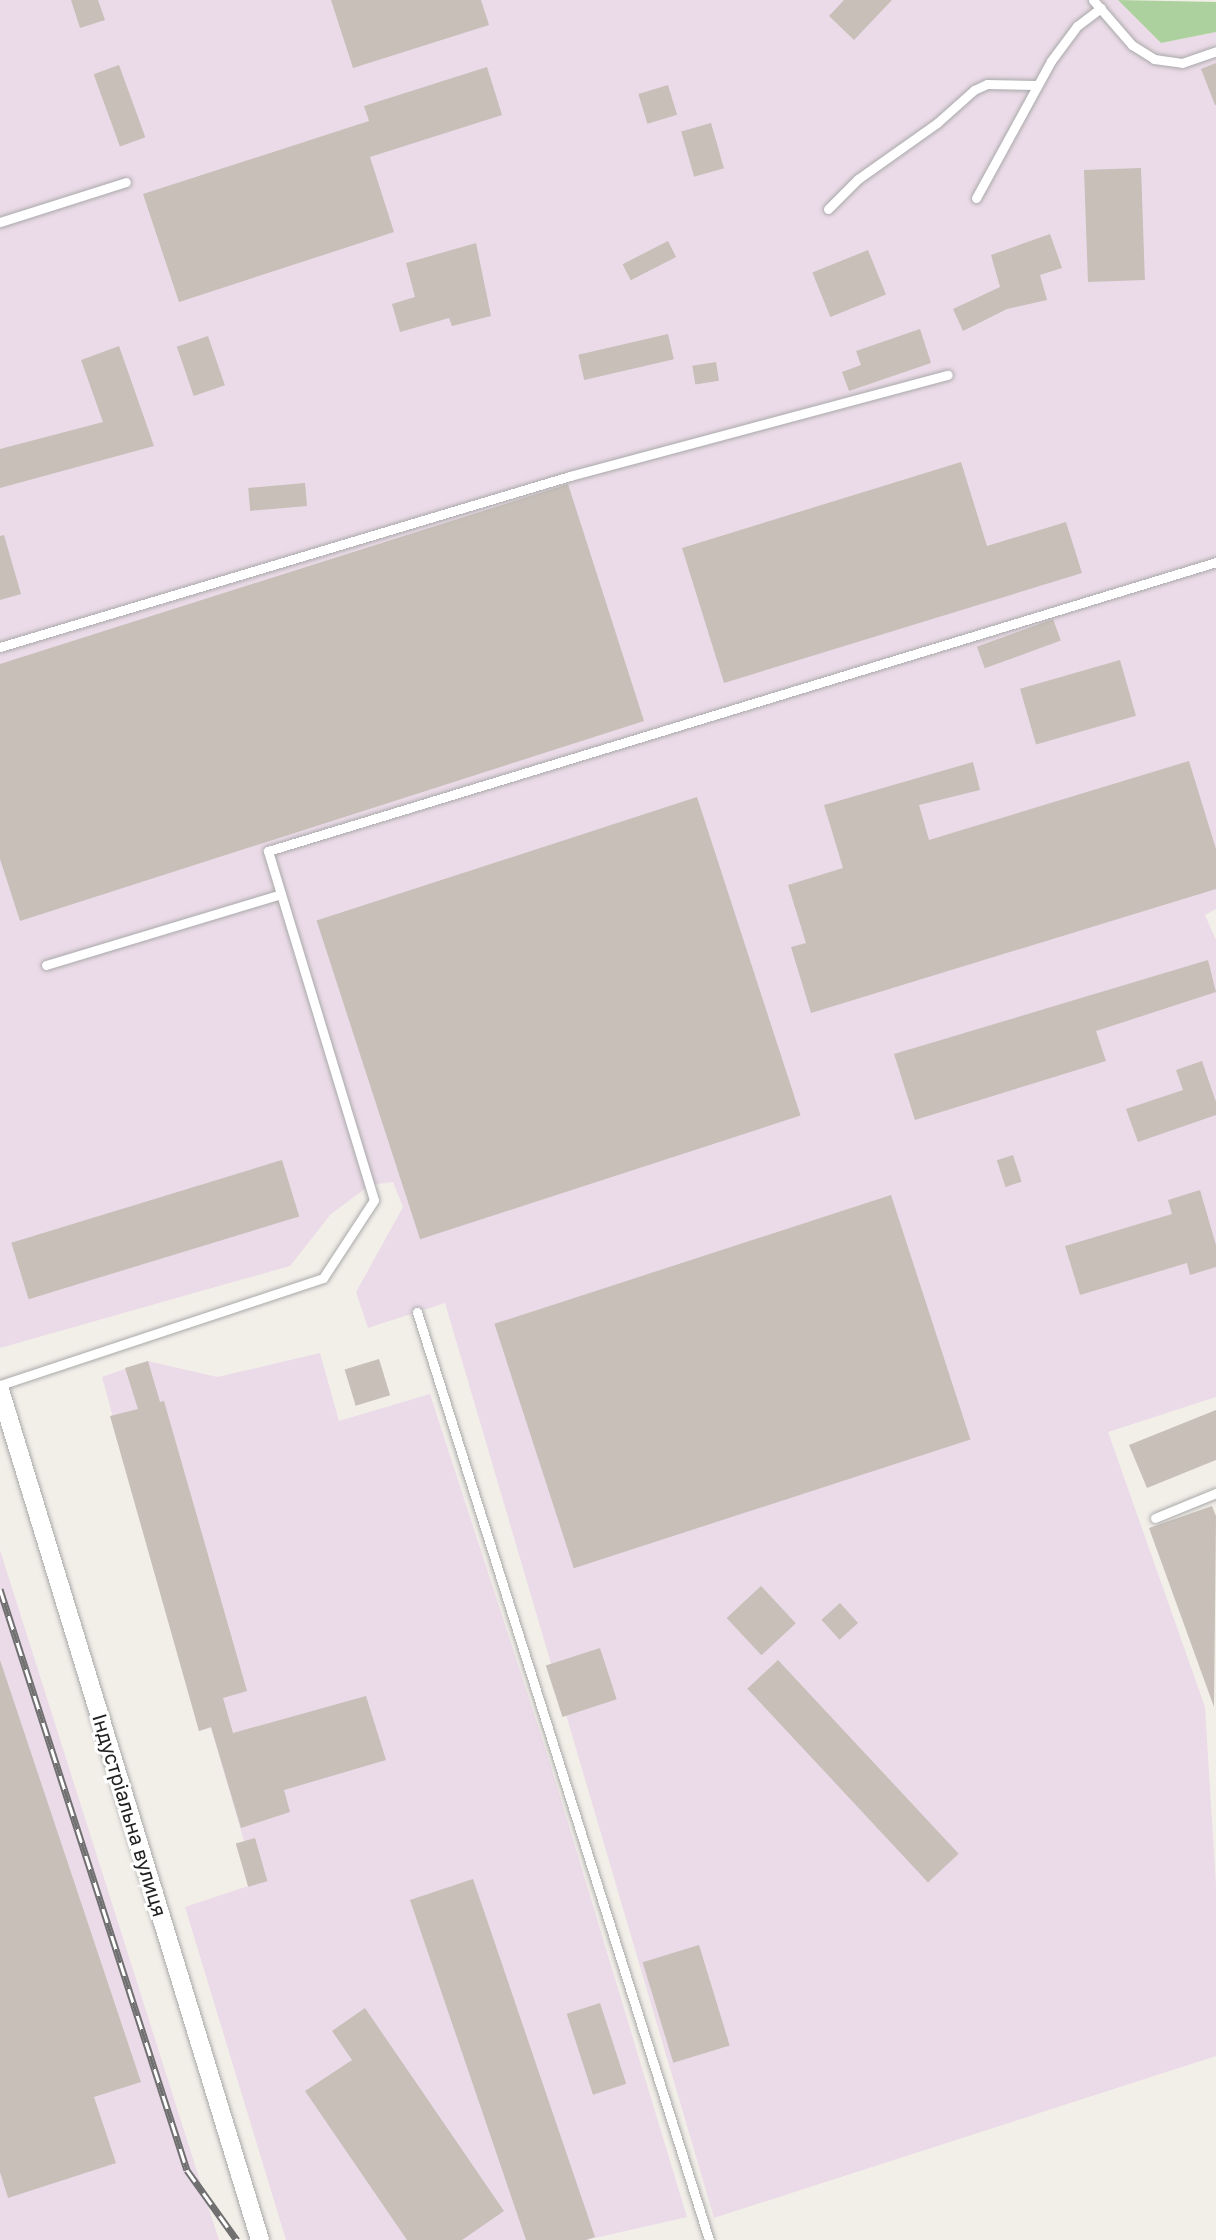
<!DOCTYPE html>
<html>
<head>
<meta charset="utf-8">
<style>
  body { margin:0 }
  #map { position:relative; width:1216px; height:2240px; overflow:hidden; background:#f2efe9; font-family:"Golos Text",sans-serif }
  div>[style] { position:absolute }
  [style*='--x'] { left:calc(var(--x)*1px); top:calc(var(--y)*1px); width:calc(var(--w)*1px); rotate:calc(var(--a)*1deg) }
  .industrial>* { inset:0; background:#ebdbe8 }
  .forest>* { inset:0; background:#add19e }
  .building>* { inset:0; background:#c7bfb8; transform-origin:0 0 }
  .roads { filter:drop-shadow(0 0 2px #a9a9a9) drop-shadow(0 0 2px #a9a9a9) }
  .lane>* { height:9px; margin:-4.5px; padding:0 4.5px; transform-origin:4.5px; border-radius:4.5px; background:#fff }
  .street>* { height:18px; margin:-9px; padding:0 9px; transform-origin:9px; border-radius:9px; background:#fff }
  .rail>* { height:7px; margin-top:-3.5px; transform-origin:0; background:repeating-linear-gradient(90deg,#fff 0 14px,#707070 0 28px); box-sizing:border-box; border-block:2px solid #707070 }
  span { translate:-50% -50%; white-space:nowrap; text-align:center; line-height:1.15; -webkit-text-stroke:6px #fff; paint-order:stroke }
  .street-label { font-size:20px; color:#222 }
</style>
</head>
<body>
<div id="map">
  <div class="industrial">
    <div style="clip-path:polygon(0 0,1118px 0,1161px 43px,1216px 32px,1216px 909px,1205px 915px,1216px 940px,1216px 1397px,1108px 1432px,1205px 1707px,1216px 1886px,1216px 2056px,714px 2218px,445px 1303px,368px 1328px,356px 1292px,403px 1207px,393px 1182px,370px 1185px,331px 1214px,290px 1266px,0 1348px)"></div>
    <div style="clip-path:polygon(320px 1353px,339px 1421px,430px 1394px,549px 1760px,687px 2217px,586px 2240px,286px 2240px,185px 1907px,248px 1886px,244px 1841px,211px 1728px,199px 1731px,102px 1377px,148px 1361px,217px 1377px)"></div>
    <div style="clip-path:polygon(0 1550px,207px 2203px,219px 2240px,0 2240px)"></div>
  </div>
  <div class="forest">
    <div style="clip-path:polygon(1118px 0,1216px 2px,1216px 32px,1161px 43px)"></div>
  </div>
  <div class="building">
    <div style="clip-path:polygon(71px 0,98px 0,105px 20px,80px 28px)"></div>
    <div style="clip-path:polygon(331px 0,481px 0,489px 25px,353px 68px)"></div>
    <div style="clip-path:polygon(844px 0,892px 0,854px 40px,829px 16px)"></div>
    <div style="clip-path:polygon(1216px 63px,1216px 105px,1215px 105px,1201px 69px)"></div>
    <div style="left:119px;top:65px;width:77px;height:27px;rotate:70deg"></div>
    <div style="clip-path:polygon(487px 67px,502px 115px,370px 157px,394px 232px,179px 302px,143px 194px,369px 121px,364px 106px)"></div>
    <div style="left:668px;top:85px;width:31px;height:31px;rotate:73deg"></div>
    <div style="left:711px;top:123px;width:47px;height:31px;rotate:74deg"></div>
    <div style="left:1141px;top:168px;width:112px;height:57px;rotate:88deg"></div>
    <div style="clip-path:polygon(1050px 234px,1062px 268px,1040px 275px,1047px 300px,1007px 309px,963px 331px,953px 309px,1000px 287px,991px 255px)"></div>
    <div style="left:668px;top:241px;width:18px;height:51px;rotate:63deg"></div>
    <div style="clip-path:polygon(476px 243px,491px 316px,452px 326px,449px 318px,400px 332px,392px 304px,415px 297px,406px 263px)"></div>
    <div style="left:868px;top:250px;width:48px;height:60px;rotate:68deg"></div>
    <div style="clip-path:polygon(920px 329px,931px 363px,849px 391px,842px 372px,861px 365px,856px 351px)"></div>
    <div style="left:668px;top:334px;width:26px;height:92px;rotate:77deg"></div>
    <div style="left:208px;top:336px;width:52px;height:33px;rotate:71deg"></div>
    <div style="clip-path:polygon(119px 346px,154px 446px,0 488px,0 449px,103px 422px,81px 360px)"></div>
    <div style="left:716px;top:362px;width:19px;height:24px;rotate:81deg"></div>
    <div style="clip-path:polygon(961px 462px,987px 546px,1066px 522px,1082px 573px,724px 683px,682px 548px)"></div>
    <div style="left:305px;top:483px;width:23px;height:57px;rotate:85deg"></div>
    <div style="clip-path:polygon(568px 484px,644px 721px,20px 921px,0 859px,0 664px)"></div>
    <div style="clip-path:polygon(4px 535px,21px 594px,0 600px,0 536px)"></div>
    <div style="left:1053px;top:619px;width:23px;height:81px;rotate:70deg"></div>
    <div style="left:1120px;top:660px;width:58px;height:104px;rotate:74deg"></div>
    <div style="clip-path:polygon(1189px 761px,1216px 849px,1216px 889px,811px 1013px,791px 947px,806px 943px,788px 885px,843px 868px,824px 805px,973px 762px,980px 790px,919px 805px,929px 840px)"></div>
    <div style="left:697px;top:797px;width:335px;height:400px;rotate:72deg"></div>
    <div style="clip-path:polygon(1208px 960px,1216px 992px,1096px 1031px,1106px 1061px,915px 1120px,894px 1054px)"></div>
    <div style="clip-path:polygon(1202px 1061px,1216px 1102px,1216px 1115px,1138px 1142px,1126px 1109px,1183px 1090px,1176px 1070px)"></div>
    <div style="left:1013px;top:1155px;width:28px;height:17px;rotate:72deg"></div>
    <div style="left:282px;top:1160px;width:59px;height:283px;rotate:73deg"></div>
    <div style="clip-path:polygon(1200px 1190px,1216px 1245px,1216px 1267px,1190px 1275px,1187px 1263px,1080px 1295px,1065px 1246px,1172px 1214px,1168px 1200px)"></div>
    <div style="left:891px;top:1195px;width:257px;height:417px;rotate:72deg"></div>
    <div style="left:379px;top:1359px;width:38px;height:36px;rotate:73deg"></div>
    <div style="clip-path:polygon(148px 1361px,160px 1402px,164px 1401px,247px 1691px,223px 1698px,233px 1733px,366px 1696px,386px 1760px,284px 1790px,290px 1812px,241px 1828px,211px 1727px,199px 1731px,110px 1416px,138px 1409px,125px 1368px)"></div>
    <div style="clip-path:polygon(1216px 1410px,1216px 1460px,1147px 1488px,1129px 1445px)"></div>
    <div style="clip-path:polygon(1212px 1506px,1216px 1516px,1214px 1707px,1149px 1528px)"></div>
    <div style="left:761px;top:1586px;width:51px;height:47px;rotate:47deg"></div>
    <div style="left:840px;top:1603px;width:27px;height:25px;rotate:48deg"></div>
    <div style="left:600px;top:1648px;width:54px;height:57px;rotate:72deg"></div>
    <div style="clip-path:polygon(0 1660px,141px 2082px,94px 2097px,116px 2163px,8px 2198px,0 2172px)"></div>
    <div style="left:778px;top:1660px;width:265px;height:42px;rotate:47deg"></div>
    <div style="left:255px;top:1838px;width:45px;height:20px;rotate:74deg"></div>
    <div style="clip-path:polygon(473px 1879px,595px 2237px,586px 2240px,526px 2240px,410px 1900px)"></div>
    <div style="left:699px;top:1945px;width:105px;height:59px;rotate:73deg"></div>
    <div style="left:600px;top:2003px;width:85px;height:35px;rotate:72deg"></div>
    <div style="clip-path:polygon(365px 2008px,504px 2211px,462px 2240px,407px 2240px,305px 2091px,352px 2060px,332px 2031px)"></div>
  </div>
  <div class="roads">
    <div class="lane">
      <div style="--x:1093;--y:0;--w:60;--a:49.1"></div>
      <div style="--x:1132;--y:45;--w:26;--a:32"></div>
      <div style="--x:1154;--y:59;--w:28;--a:8"></div>
      <div style="--x:1182;--y:63;--w:36;--a:-19"></div>
      <div style="--x:976;--y:198;--w:156;--a:-61.3"></div>
      <div style="--x:1051;--y:61;--w:44;--a:-53.4"></div>
      <div style="--x:1077;--y:26;--w:30;--a:-37"></div>
      <div style="--x:828;--y:209;--w:42;--a:-45"></div>
      <div style="--x:858;--y:179;--w:97;--a:-35.3"></div>
      <div style="--x:937;--y:123;--w:50;--a:-41.7"></div>
      <div style="--x:974;--y:90;--w:14;--a:-25"></div>
      <div style="--x:987;--y:84;--w:49;--a:1.2"></div>
      <div style="--x:0;--y:222;--w:132;--a:-17.6"></div>
      <div style="--x:0;--y:647;--w:595;--a:-16.7"></div>
      <div style="--x:570;--y:476;--w:391;--a:-15"></div>
      <div style="--x:46;--y:965;--w:245;--a:-16.8"></div>
      <div style="--x:281;--y:894;--w:45;--a:-106.8"></div>
      <div style="--x:268;--y:851;--w:991;--a:-16.95"></div>
      <div style="--x:417;--y:1312;--w:973;--a:72.53"></div>
      <div style="--x:0;--y:1385;--w:340;--a:-18.3"></div>
      <div style="--x:323;--y:1278;--w:93;--a:-56.8"></div>
      <div style="--x:374;--y:1200;--w:320;--a:-106.9"></div>
      <div style="--x:1155;--y:1518;--w:66;--a:-22.3"></div>
    </div>
    <div class="street">
      <div style="--x:0;--y:1390;--w:889;--a:72.99"></div>
    </div>
  </div>
  <div class="rail">
    <div style="--x:0;--y:1589;--w:610;--a:72.16"></div>
    <div style="--x:187;--y:2170;--w:86;--a:54.5"></div>
  </div>
  <div class="street-label">
    <span style="left:130px;top:1815px;rotate:73deg">Індустріальна вулиця</span>
  </div>
</div>
</body>
</html>
